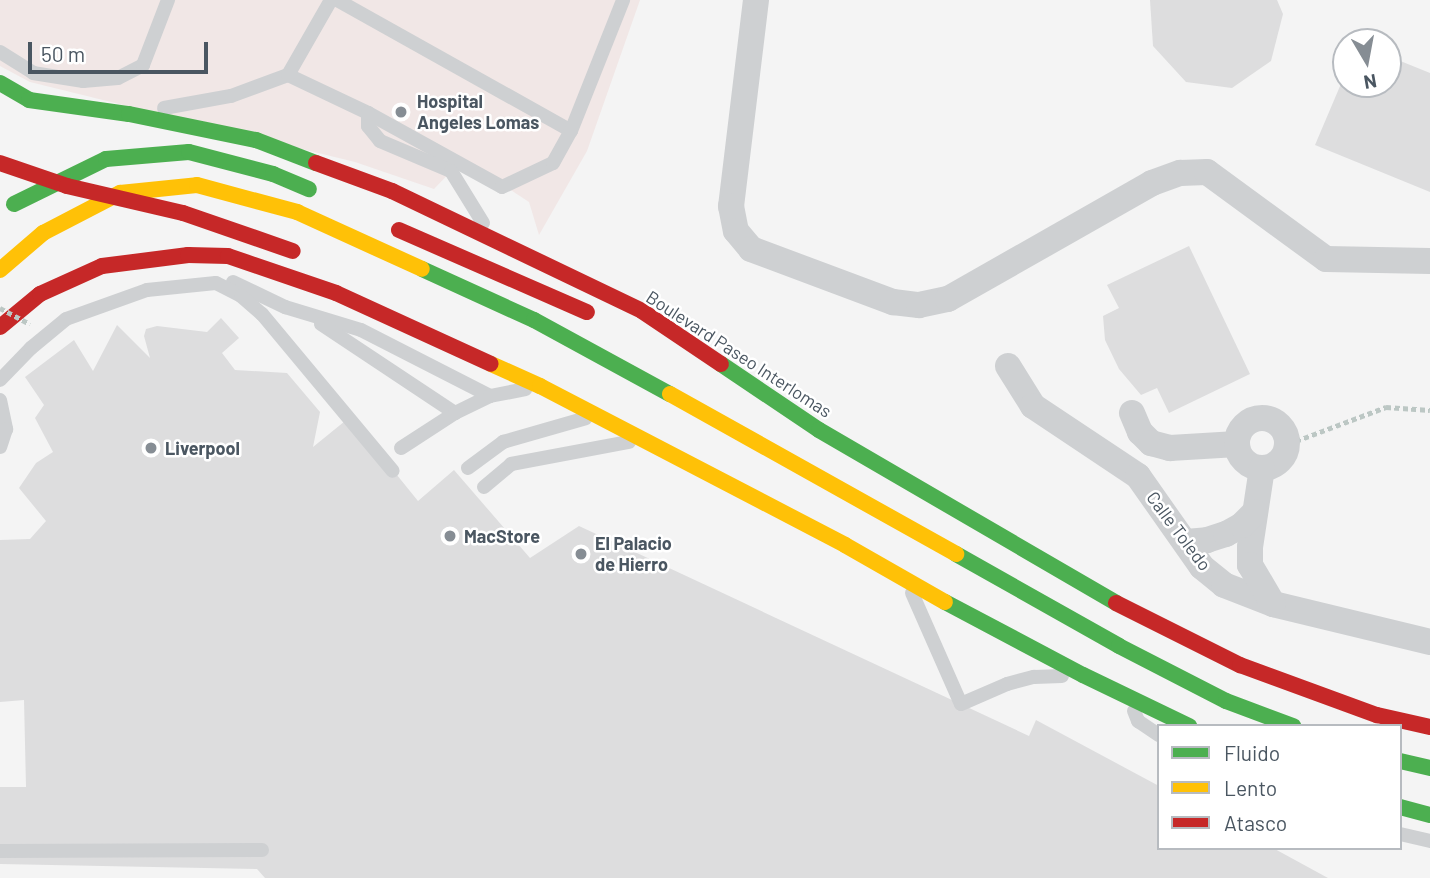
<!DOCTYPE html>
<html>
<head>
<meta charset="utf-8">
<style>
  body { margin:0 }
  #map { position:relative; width:1430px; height:878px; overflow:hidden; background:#f4f4f4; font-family:Barlow,sans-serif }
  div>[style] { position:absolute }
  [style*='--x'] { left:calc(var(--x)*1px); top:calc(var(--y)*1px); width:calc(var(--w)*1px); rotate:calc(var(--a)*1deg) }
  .medical>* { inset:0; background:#f1e7e6 }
  .building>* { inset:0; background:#ddddde }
  .path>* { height:4.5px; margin-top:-2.25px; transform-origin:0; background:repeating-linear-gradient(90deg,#bcc7c4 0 5px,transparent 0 8.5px) }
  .lane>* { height:14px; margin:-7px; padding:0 7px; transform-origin:7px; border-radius:7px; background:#ced0d2 }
  .street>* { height:26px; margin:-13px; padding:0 13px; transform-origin:13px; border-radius:13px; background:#ced0d2 }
  .street>.ring { margin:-13px; padding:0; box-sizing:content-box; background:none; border:26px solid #ced0d2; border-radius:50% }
  .fast>* { height:16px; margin:-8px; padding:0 8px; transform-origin:8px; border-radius:8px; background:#4caf50 }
  .slow>* { height:16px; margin:-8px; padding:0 8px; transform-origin:8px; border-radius:8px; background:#ffc107 }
  .jam>* { height:16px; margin:-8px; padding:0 8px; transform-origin:8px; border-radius:8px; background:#c62828 }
  .path-bridge>* { height:4.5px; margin-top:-2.25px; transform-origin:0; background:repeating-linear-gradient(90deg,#bcc7c4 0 5px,transparent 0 8.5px) }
  .jam-bridge>* { height:16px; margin:-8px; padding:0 8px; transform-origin:8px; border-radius:8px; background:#c62828 }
  .dots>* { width:19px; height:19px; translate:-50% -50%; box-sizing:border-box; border:4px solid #fff; border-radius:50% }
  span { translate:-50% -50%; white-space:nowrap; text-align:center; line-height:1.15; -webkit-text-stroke:5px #fff; paint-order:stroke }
  .poi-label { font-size:18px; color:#4a5661; font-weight:700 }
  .left { translate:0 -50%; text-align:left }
  .street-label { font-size:18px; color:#4a5661 }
  .legend { position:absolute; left:1157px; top:724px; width:245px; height:126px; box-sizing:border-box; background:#fff; border:2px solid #b7bbc0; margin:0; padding:9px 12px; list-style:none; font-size:21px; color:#4a5661 }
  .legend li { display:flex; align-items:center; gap:14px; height:35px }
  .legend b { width:35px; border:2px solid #b7bbc0 }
  .north { position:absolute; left:1332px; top:28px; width:70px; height:70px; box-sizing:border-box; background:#fff; border:2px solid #b7bbc0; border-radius:50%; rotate:170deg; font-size:19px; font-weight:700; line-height:28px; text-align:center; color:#4a5661 }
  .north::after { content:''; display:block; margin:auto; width:24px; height:32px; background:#868d94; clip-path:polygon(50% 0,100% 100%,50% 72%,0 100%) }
  .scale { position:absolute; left:28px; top:42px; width:180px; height:32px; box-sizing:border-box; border:4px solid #4a5661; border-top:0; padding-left:9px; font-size:21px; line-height:24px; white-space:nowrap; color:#4a5661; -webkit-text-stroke:5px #fff; paint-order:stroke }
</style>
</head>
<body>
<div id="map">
  <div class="medical">
    <div style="clip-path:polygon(0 0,640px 0,587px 151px,539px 235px,529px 202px,463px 159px,434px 189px,355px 162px,30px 82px,0 66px)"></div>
  </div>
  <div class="building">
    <div style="clip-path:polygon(1150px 0,1277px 0,1283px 14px,1271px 61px,1232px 88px,1186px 82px,1153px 46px)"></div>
    <div style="clip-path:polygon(1388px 56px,1430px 73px,1430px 192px,1315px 145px,1346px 72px,1346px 84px,1388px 84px)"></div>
    <div style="clip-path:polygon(1189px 246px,1250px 374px,1169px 413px,1157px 388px,1141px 395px,1119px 369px,1105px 340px,1103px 316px,1119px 308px,1107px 285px)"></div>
    <div style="clip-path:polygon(221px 318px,239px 338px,222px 353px,235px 370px,287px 373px,320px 412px,313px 447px,350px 417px,418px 501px,454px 470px,530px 558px,579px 526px,1029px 736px,1036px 720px,1159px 786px,1159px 848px,1273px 848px,1328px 878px,265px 878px,257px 869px,0 864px,0 787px,26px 787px,24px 700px,0 702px,0 540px,30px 539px,46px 521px,19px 488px,36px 463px,53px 452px,35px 418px,44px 405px,25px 377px,74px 340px,93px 371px,117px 325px,150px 358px,144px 336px,146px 329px,157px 326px,207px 332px)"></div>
  </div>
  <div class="path">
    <div style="--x:1288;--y:444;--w:105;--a:-20.7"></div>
    <div style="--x:1386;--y:407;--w:44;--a:3.9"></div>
  </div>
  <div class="lane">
    <div style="--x:337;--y:0;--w:268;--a:29.2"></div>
    <div style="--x:0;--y:52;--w:39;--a:32"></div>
    <div style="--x:33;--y:73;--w:51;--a:9.1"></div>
    <div style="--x:83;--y:81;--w:35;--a:-5"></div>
    <div style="--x:118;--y:78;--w:28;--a:-27"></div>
    <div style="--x:143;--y:65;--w:70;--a:-69"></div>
    <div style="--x:288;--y:75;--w:89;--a:25.4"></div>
    <div style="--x:368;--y:113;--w:153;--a:28.9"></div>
    <div style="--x:502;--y:187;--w:56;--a:-25.2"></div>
    <div style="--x:553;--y:163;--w:37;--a:-61"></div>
    <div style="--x:571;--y:131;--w:141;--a:-68.3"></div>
    <div style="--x:164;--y:108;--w:68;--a:-10.2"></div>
    <div style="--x:231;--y:96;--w:61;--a:-20.2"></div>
    <div style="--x:288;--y:75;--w:86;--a:-60.2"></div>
    <div style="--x:368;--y:113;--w:13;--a:90"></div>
    <div style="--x:368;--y:126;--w:19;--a:51"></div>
    <div style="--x:380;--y:141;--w:77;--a:22.9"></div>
    <div style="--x:451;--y:171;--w:61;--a:58.4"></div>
    <div style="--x:233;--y:282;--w:58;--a:25.7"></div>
    <div style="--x:285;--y:307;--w:79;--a:16.8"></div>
    <div style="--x:361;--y:330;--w:145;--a:27.1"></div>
    <div style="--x:321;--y:324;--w:161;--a:33.6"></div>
    <div style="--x:0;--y:380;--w:45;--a:-45.9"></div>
    <div style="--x:31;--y:348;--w:45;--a:-39.6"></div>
    <div style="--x:66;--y:319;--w:86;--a:-19.7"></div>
    <div style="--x:147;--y:290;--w:69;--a:-5.8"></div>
    <div style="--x:216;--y:283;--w:28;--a:27"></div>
    <div style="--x:241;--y:296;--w:28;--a:41"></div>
    <div style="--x:262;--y:314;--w:204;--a:50.2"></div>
    <div style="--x:0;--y:400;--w:30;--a:78"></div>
    <div style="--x:6;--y:429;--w:19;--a:108"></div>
    <div style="--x:401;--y:448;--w:64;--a:-32.9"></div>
    <div style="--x:455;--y:413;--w:39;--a:-26"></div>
    <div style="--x:490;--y:396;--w:36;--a:-11"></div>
    <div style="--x:468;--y:468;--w:44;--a:-36.6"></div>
    <div style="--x:503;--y:442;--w:86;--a:-16.1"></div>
    <div style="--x:484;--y:487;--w:35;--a:-40"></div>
    <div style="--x:511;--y:464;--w:120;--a:-10.6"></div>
    <div style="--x:912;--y:593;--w:121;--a:66.2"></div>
    <div style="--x:961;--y:704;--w:50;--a:-23.5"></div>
    <div style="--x:1007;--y:684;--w:28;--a:-15"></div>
    <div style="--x:1034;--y:677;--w:28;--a:-2"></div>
    <div style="--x:1134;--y:711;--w:11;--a:68"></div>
    <div style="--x:1138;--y:721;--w:25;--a:34"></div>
    <div style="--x:1400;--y:834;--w:31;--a:13"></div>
    <div style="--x:0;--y:851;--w:262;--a:-0.2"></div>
  </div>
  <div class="street">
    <div style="--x:756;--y:0;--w:208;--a:96.9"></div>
    <div style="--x:731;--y:206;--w:25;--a:79"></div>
    <div style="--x:736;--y:231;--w:23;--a:50"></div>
    <div style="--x:751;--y:249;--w:152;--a:20.5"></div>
    <div style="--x:893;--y:302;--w:26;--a:7"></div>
    <div style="--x:919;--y:305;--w:30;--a:-12"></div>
    <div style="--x:948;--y:299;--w:235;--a:-29.6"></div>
    <div style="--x:1152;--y:183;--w:30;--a:-20"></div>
    <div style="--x:1180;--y:173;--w:27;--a:-2"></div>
    <div style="--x:1207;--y:172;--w:147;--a:36.2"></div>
    <div style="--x:1326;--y:259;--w:104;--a:1.1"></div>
    <div style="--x:1008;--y:366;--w:47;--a:58"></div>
    <div style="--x:1033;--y:406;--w:126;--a:33.7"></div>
    <div style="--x:1138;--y:476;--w:111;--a:54.9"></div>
    <div style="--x:1202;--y:567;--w:28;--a:39"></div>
    <div style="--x:1224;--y:585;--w:53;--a:21.2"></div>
    <div style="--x:1273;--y:604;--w:162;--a:13.6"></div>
    <div style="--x:1132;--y:413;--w:21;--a:67"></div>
    <div style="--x:1140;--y:432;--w:16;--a:45"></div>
    <div style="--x:1151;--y:443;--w:20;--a:15"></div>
    <div style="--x:1170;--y:448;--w:67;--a:-3.4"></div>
    <div class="ring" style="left:1237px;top:418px;width:24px;height:24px"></div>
    <div style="--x:1262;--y:468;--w:80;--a:98.6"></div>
    <div style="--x:1250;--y:547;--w:18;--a:90"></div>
    <div style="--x:1250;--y:565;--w:45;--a:59.5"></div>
    <div style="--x:1186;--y:542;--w:21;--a:-5"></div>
    <div style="--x:1207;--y:540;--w:20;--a:-18"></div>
    <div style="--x:1226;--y:534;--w:18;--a:-29"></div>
    <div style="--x:1242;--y:525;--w:18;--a:-45"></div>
  </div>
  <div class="fast">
    <div style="--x:0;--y:83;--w:34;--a:30"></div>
    <div style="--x:29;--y:100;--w:101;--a:8"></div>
    <div style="--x:129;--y:114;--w:130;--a:11.6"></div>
    <div style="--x:256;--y:140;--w:64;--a:21"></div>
    <div style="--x:14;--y:204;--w:102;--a:-26.1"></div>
    <div style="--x:106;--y:159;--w:83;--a:-4.8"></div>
    <div style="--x:189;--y:152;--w:87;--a:14.7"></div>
    <div style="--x:273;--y:174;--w:39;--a:23"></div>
    <div style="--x:422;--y:269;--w:123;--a:24.5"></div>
    <div style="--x:534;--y:320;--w:155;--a:28.6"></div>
    <div style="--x:721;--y:364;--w:118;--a:34"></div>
    <div style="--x:819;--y:430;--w:344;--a:30.2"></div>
    <div style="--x:956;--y:554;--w:187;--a:29.4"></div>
    <div style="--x:1119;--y:646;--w:120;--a:27.2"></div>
    <div style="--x:1226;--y:701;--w:72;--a:20.5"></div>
    <div style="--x:945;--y:602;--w:156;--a:27.9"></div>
    <div style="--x:1083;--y:675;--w:118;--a:25.7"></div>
    <div style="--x:1400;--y:761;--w:31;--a:13"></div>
    <div style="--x:1400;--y:807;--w:31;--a:15"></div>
  </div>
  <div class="slow">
    <div style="--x:0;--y:270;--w:57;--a:-40.7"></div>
    <div style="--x:43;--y:233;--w:87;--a:-27.5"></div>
    <div style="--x:120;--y:193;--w:77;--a:-5.9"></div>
    <div style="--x:197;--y:185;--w:104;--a:15.1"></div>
    <div style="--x:297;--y:212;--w:137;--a:24.5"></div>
    <div style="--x:491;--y:364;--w:54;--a:24.2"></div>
    <div style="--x:540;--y:386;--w:344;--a:27.5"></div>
    <div style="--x:845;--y:545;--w:115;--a:29.7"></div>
    <div style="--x:670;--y:394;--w:328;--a:29.2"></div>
  </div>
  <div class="jam">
    <div style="--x:316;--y:163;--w:81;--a:20.2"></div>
    <div style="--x:392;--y:191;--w:277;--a:25.6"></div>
    <div style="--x:642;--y:311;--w:95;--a:33.9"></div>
    <div style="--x:399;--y:230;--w:205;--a:23.6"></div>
    <div style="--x:0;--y:327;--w:52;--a:-39.5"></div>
    <div style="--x:40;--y:294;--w:68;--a:-24.3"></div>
    <div style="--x:102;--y:266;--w:87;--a:-7.3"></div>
    <div style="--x:188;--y:255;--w:40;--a:1.4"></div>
    <div style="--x:228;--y:256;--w:114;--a:18.9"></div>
    <div style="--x:336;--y:293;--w:170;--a:24.6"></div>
    <div style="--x:1116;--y:603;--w:139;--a:26.6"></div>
    <div style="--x:1240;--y:665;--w:146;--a:20.1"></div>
    <div style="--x:1377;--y:715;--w:54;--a:12.8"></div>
  </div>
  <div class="path-bridge">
    <div style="--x:0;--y:308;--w:34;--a:28"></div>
  </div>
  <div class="jam-bridge">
    <div style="--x:0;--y:163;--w:71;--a:18.9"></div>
    <div style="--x:67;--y:186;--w:119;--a:13.1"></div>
    <div style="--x:183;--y:213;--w:116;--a:19.1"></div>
  </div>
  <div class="dots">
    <div style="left:401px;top:112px;background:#868d94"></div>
    <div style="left:151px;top:448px;background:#868d94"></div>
    <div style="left:450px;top:536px;background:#868d94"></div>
    <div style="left:581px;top:554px;background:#868d94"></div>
  </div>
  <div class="poi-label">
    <span class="left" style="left:417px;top:112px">Hospital<br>Angeles Lomas</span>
    <span class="left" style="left:165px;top:448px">Liverpool</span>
    <span class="left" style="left:464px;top:536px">MacStore</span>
    <span class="left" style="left:595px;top:554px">El Palacio<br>de Hierro</span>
  </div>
  <div class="street-label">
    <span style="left:739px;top:354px;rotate:33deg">Boulevard Paseo Interlomas</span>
    <span style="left:1179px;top:531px;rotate:53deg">Calle Toledo</span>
  </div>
  <ul class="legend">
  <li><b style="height:9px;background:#4caf50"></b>Fluido</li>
  <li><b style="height:9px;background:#ffc107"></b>Lento</li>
  <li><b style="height:9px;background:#c62828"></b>Atasco</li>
  </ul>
  <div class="north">N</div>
  <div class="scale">50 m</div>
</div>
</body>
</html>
